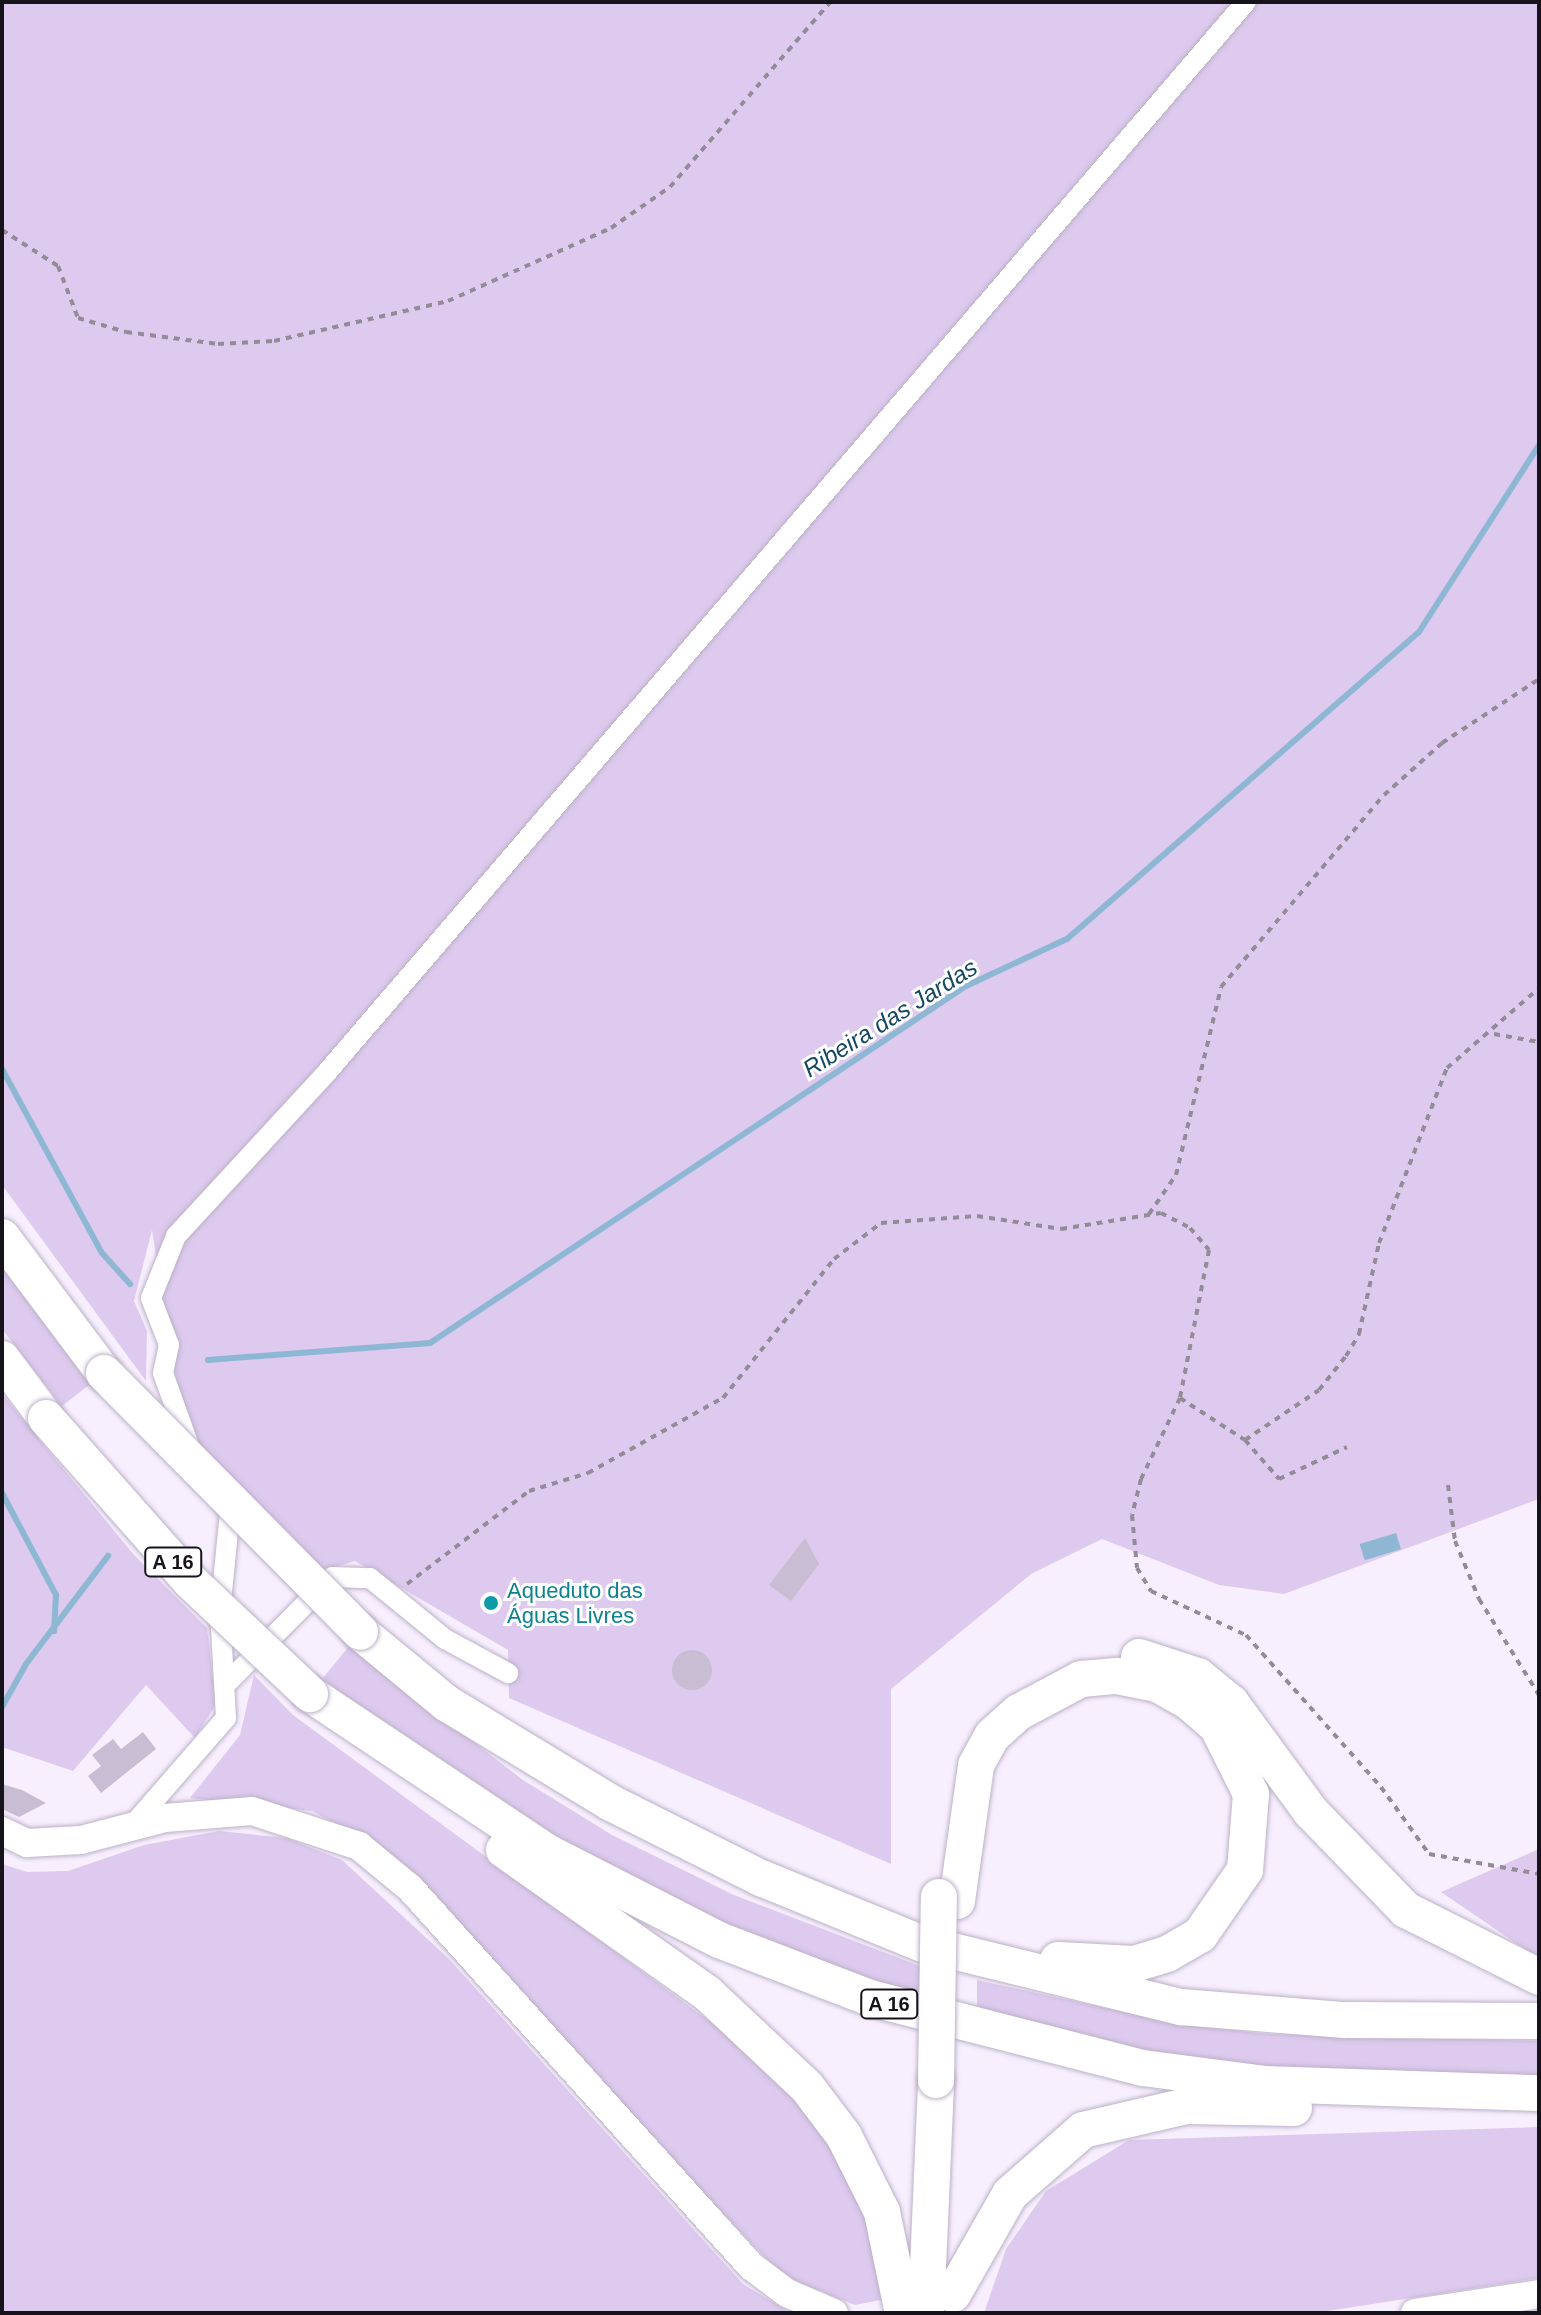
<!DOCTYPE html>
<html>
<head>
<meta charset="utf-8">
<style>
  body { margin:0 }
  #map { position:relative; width:1541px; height:2315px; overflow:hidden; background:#f7effe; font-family:Helvetica,sans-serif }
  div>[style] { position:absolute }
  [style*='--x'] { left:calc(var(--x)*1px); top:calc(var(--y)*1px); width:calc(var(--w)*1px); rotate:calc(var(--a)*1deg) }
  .green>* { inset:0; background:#ddcaee }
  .water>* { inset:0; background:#8eb7d3; transform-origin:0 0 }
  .stream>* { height:6px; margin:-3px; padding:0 3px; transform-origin:3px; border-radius:3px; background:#8eb7d3 }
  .building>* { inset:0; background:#c9bdd4 }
  .round { border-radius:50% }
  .path>* { height:4px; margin-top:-2px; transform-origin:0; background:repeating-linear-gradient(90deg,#928c98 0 6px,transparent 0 12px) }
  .roads { filter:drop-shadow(0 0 2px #bcb0c7) drop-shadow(0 0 2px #bcb0c7) }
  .minor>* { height:20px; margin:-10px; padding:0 10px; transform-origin:10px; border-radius:10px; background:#fff }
  .secondary>* { height:28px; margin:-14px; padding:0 14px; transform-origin:14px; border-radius:14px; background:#fff }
  .motorway>* { height:36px; margin:-18px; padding:0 18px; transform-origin:18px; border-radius:18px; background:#fff }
  .bridges { filter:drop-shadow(0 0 2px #bcb0c7) drop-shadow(0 0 2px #bcb0c7) }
  .motorway-bridge>* { height:36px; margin:-18px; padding:0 18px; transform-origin:18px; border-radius:18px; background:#fff }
  .dots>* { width:22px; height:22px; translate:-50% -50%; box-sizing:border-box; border:4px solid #fff; border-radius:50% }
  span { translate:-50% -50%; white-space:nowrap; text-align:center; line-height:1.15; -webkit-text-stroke:6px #fff; paint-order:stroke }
  .shield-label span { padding:2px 6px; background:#fff; border:2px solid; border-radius:6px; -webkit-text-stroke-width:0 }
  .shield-label { font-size:20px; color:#17131b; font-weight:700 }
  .culture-label { font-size:22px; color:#0d838f }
  .left { translate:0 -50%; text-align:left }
  .water-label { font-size:24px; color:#144763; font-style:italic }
  .frame { position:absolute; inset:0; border:4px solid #17131b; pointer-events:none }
</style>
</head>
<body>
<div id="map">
  <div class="green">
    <div style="clip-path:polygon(2px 2px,1539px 2px,1539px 1499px,1284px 1594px,1219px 1585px,1102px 1539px,1031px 1574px,891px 1689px,891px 1864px,509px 1698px,508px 1650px,355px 1561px,322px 1571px,199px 1444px,174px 1375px,152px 1230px,134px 1301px,147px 1331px,146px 1381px,2px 1185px)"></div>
    <div style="clip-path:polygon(2px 1252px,98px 1378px,62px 1406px,2px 1329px)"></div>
    <div style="clip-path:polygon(2px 1394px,134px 1555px,207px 1628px,216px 1704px,195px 1738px,146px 1685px,73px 1771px,2px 1747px)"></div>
    <div style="clip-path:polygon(349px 1646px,523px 1780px,612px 1835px,734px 1895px,925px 1968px,923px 2005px,615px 1879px,385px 1733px,323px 1678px)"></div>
    <div style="clip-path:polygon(254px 1675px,293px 1715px,753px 2053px,824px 2129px,864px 2204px,886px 2299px,855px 2305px,783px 2276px,365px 1840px,312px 1811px,190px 1798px,240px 1735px)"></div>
    <div style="clip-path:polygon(219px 1831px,286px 1838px,342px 1860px,448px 1958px,743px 2284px,791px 2313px,2px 2313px,2px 1864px,27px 1872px,68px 1871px,144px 1845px)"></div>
    <div style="clip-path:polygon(1539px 1849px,1539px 1959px,1441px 1892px)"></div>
    <div style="clip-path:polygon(977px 1980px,1178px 2024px,1266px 2034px,1539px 2041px,1539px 2080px,1269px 2076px,977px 2023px)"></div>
    <div style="clip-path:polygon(1539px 2127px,1539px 2278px,1315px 2313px,984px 2313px,1006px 2249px,1046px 2191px,1129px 2140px)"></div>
  </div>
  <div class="water">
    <div style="left:1396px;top:1533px;width:17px;height:38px;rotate:73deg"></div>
  </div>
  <div class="stream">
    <div style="--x:2;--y:1069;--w:209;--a:61.5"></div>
    <div style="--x:102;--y:1253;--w:42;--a:47.9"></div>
    <div style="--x:208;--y:1360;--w:223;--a:-4.4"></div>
    <div style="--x:430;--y:1343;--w:644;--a:-33.67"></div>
    <div style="--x:966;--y:986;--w:111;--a:-25"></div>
    <div style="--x:1067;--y:939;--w:467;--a:-41.1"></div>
    <div style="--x:1419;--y:632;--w:222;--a:-57.3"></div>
    <div style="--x:2;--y:1493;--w:115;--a:62.1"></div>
    <div style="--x:56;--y:1595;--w:36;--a:93"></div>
    <div style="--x:2;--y:1707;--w:49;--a:-60.8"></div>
    <div style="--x:26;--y:1664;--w:136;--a:-52.8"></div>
  </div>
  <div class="building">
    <div style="clip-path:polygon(805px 1538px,819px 1564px,791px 1601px,769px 1585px)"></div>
    <div class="round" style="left:672px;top:1650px;width:40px;height:40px"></div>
    <div style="clip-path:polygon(143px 1732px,156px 1749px,101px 1793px,88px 1776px,101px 1766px,92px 1755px,113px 1739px,121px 1749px)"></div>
    <div style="clip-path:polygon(2px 1784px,22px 1790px,46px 1803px,19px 1817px,2px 1809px)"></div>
  </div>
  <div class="path">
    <div style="--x:2;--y:230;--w:67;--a:32.7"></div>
    <div style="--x:58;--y:266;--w:56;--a:69"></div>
    <div style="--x:78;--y:318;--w:50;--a:16.3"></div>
    <div style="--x:126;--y:332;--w:93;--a:7.4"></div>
    <div style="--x:218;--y:344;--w:56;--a:-3.1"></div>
    <div style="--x:274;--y:341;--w:179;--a:-12.9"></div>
    <div style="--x:448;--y:301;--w:179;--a:-24.1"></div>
    <div style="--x:611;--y:228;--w:72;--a:-34.8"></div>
    <div style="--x:670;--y:187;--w:245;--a:-49.1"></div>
    <div style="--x:1494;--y:1034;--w:46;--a:10.1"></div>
    <div style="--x:1149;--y:1214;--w:47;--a:-55.3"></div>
    <div style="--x:1176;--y:1175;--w:193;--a:-76.5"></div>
    <div style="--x:1221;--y:987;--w:252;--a:-49.7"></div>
    <div style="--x:1384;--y:795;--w:78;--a:-41.9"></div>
    <div style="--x:1442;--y:743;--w:116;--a:-33.4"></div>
    <div style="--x:1180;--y:1398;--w:90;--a:115.7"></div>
    <div style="--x:1141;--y:1479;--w:37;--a:104"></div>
    <div style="--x:1132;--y:1515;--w:53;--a:84.6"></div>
    <div style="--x:1137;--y:1568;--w:27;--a:59"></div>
    <div style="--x:1151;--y:1591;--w:105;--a:24.9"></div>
    <div style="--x:1246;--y:1635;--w:203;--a:48.4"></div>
    <div style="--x:1381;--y:1787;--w:82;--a:54.4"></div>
    <div style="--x:1429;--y:1854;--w:112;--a:10.3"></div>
    <div style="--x:1245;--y:1440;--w:89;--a:-34"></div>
    <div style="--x:1319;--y:1390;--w:43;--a:-51.5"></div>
    <div style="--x:1346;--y:1356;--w:26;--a:-59"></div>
    <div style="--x:1359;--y:1334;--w:93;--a:-77.6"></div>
    <div style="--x:1379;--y:1243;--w:188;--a:-68.8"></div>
    <div style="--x:1447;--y:1068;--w:122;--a:-41"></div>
    <div style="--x:1448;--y:1485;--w:56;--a:82.9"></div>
    <div style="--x:1455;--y:1541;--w:63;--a:67.5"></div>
    <div style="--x:1479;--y:1599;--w:113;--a:58"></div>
    <div style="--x:407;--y:1584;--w:153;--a:-37.3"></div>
    <div style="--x:529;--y:1491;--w:62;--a:-17"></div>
    <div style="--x:588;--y:1473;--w:154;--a:-29.1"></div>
    <div style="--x:723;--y:1398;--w:178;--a:-51.4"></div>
    <div style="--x:834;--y:1259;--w:59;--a:-37.5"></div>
    <div style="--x:881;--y:1223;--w:96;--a:-4.2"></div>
    <div style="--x:977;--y:1216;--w:85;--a:8.8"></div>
    <div style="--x:1061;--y:1229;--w:101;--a:-9.1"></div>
    <div style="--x:1161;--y:1213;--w:33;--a:27"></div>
    <div style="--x:1190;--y:1228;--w:29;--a:49"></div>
    <div style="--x:1209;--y:1250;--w:151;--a:101.1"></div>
    <div style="--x:1180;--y:1398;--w:77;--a:32.9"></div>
    <div style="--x:1245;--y:1440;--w:52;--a:48.9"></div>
    <div style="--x:1279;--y:1479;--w:75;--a:-25.2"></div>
  </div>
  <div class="roads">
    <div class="minor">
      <div style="--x:192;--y:1454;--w:86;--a:-109.7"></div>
      <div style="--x:163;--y:1373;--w:29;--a:-78"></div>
      <div style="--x:169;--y:1345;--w:50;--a:-111"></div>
      <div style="--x:151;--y:1298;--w:67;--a:-68"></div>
      <div style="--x:176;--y:1236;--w:224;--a:-47.3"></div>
      <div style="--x:328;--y:1071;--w:1409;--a:-49.35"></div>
      <div style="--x:229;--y:1681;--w:146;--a:-45.3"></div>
      <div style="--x:332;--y:1577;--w:38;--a:2"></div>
      <div style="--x:370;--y:1578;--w:97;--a:39.1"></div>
      <div style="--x:445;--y:1639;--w:72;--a:28.4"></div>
      <div style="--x:132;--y:1826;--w:143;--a:-49"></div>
      <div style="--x:226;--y:1718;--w:106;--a:-93.2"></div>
      <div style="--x:220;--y:1612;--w:100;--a:-84.3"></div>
      <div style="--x:230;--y:1512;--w:14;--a:-120"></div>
    </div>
    <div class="secondary">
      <div style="--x:2;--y:1831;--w:28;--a:26"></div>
      <div style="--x:27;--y:1843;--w:54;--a:-3.2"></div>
      <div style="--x:81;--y:1840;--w:87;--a:-14.7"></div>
      <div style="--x:165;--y:1818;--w:87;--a:-4.6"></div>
      <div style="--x:252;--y:1811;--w:113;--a:18.1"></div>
      <div style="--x:359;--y:1846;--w:66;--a:39.5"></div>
      <div style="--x:410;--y:1888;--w:509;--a:47.95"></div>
      <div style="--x:751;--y:2266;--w:45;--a:36.9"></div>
      <div style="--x:787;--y:2293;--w:51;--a:23.1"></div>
      <div style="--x:1415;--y:2313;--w:125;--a:-8.7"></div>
    </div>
    <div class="motorway">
      <div style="--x:2;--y:1237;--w:170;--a:53.1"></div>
      <div style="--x:2;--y:1359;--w:74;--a:53.3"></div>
      <div style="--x:360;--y:1632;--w:112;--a:39.5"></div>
      <div style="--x:446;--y:1703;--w:193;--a:31.2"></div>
      <div style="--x:611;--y:1803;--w:168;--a:26.6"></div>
      <div style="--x:761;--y:1878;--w:172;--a:22.2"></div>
      <div style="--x:920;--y:1943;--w:269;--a:13.8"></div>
      <div style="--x:1181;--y:2007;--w:164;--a:4.6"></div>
      <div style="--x:1344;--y:2020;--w:195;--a:0.3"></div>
      <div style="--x:1139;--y:1657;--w:62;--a:17.9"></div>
      <div style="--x:1198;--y:1676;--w:43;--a:39.3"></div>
      <div style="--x:1231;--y:1703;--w:135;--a:53.7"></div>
      <div style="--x:1311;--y:1812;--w:136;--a:45.9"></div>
      <div style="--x:1406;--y:1910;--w:149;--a:26.7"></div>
      <div style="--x:310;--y:1694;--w:283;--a:33.7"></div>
      <div style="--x:545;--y:1851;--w:195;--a:27.1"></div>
      <div style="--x:719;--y:1940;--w:162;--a:21"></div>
      <div style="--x:870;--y:1998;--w:282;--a:14.4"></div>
      <div style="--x:1143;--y:2068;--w:122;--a:7.5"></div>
      <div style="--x:1264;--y:2084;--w:275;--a:1.9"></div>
      <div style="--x:504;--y:1850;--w:248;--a:35.2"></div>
      <div style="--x:707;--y:1993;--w:137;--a:43.2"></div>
      <div style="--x:807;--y:2087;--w:61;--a:52.9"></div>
      <div style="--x:844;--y:2136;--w:85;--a:63.4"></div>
      <div style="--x:882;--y:2212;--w:103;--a:78.3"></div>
      <div style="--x:957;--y:1901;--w:137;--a:-82"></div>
      <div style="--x:976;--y:1765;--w:33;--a:-61"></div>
      <div style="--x:992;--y:1736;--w:36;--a:-42"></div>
      <div style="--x:1019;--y:1712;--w:70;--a:-28"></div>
      <div style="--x:1081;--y:1679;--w:36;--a:-5"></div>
      <div style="--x:1117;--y:1676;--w:41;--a:11.3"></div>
      <div style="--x:1157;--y:1684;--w:37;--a:29"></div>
      <div style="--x:1189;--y:1702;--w:37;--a:41"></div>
      <div style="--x:1217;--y:1726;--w:76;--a:63.4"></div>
      <div style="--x:1251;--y:1794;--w:76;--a:94.5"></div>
      <div style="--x:1245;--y:1870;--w:79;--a:124.7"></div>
      <div style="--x:1200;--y:1935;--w:38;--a:150"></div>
      <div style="--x:1167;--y:1954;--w:34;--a:163"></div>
      <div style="--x:1134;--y:1964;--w:76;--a:-177"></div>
      <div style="--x:953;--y:2294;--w:115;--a:-60.3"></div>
      <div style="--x:1010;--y:2194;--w:97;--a:-41.2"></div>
      <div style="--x:1083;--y:2130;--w:106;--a:-13.1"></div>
      <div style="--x:1186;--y:2106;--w:108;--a:1.1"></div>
      <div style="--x:926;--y:2313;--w:233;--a:-87.5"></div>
    </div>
  </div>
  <div class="bridges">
    <div class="motorway-bridge">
      <div style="--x:104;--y:1373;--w:364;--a:45.3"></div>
      <div style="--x:46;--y:1418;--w:217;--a:48.5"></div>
      <div style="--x:190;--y:1581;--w:165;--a:43.3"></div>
      <div style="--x:936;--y:2080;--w:183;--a:-89.1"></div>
    </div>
  </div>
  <div class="dots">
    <div style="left:491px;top:1603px;background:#0f9aa8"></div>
  </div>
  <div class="shield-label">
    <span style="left:173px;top:1562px">A 16</span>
    <span style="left:889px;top:2004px">A 16</span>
  </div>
  <div class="culture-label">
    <span class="left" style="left:507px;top:1603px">Aqueduto das<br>Águas Livres</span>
  </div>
  <div class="water-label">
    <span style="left:890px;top:1018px;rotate:-32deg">Ribeira das Jardas</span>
  </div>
  <div class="frame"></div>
</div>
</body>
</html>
